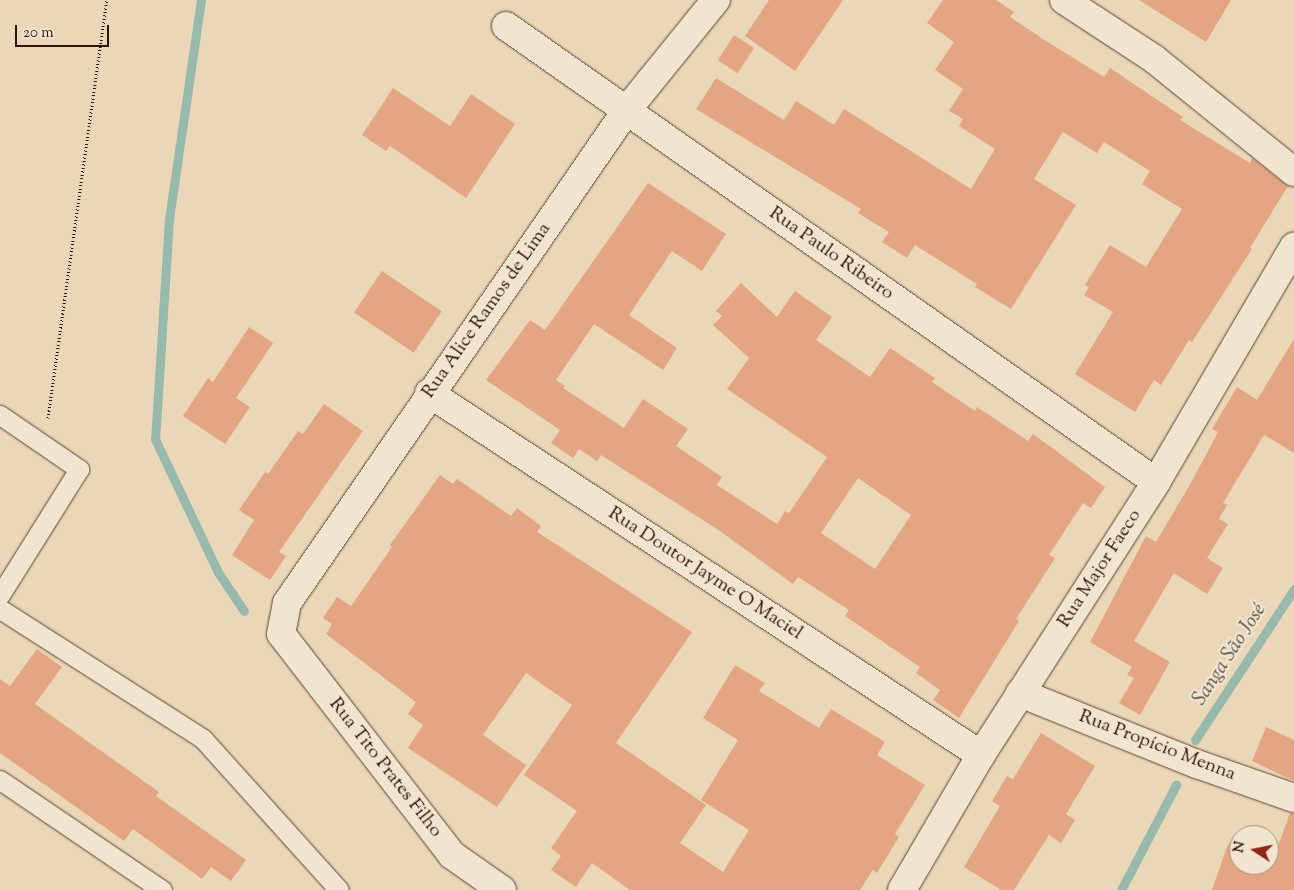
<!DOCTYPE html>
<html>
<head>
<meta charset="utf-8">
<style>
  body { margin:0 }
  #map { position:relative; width:1294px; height:890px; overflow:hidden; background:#ead7b7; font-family:"Sorts Mill Goudy",serif }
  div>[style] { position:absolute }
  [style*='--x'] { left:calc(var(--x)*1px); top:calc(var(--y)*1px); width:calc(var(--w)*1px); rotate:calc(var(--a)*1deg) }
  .stream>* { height:9px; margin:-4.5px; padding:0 4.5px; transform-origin:4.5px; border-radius:4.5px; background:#98baac }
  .building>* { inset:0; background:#e4a582; transform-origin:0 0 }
  .path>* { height:3px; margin-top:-1.5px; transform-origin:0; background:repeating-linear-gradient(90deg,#2e1205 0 1px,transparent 0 3.5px) }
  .roads { filter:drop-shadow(0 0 1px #5d4332) drop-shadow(0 0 1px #5d4332) }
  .service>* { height:19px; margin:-9.5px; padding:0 9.5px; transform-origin:9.5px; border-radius:9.5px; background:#f1e5d0 }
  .minor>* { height:28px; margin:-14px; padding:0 14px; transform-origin:14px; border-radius:14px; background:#f1e5d0 }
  span { translate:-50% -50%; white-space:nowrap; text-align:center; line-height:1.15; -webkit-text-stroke:4.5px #f1e5d0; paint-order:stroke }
  .street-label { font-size:19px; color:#2e1205 }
  .water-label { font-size:20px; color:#534d3f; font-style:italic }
  .north { position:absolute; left:1229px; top:825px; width:50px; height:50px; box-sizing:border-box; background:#f1e5d0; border:1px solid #a3917f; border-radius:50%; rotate:281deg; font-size:14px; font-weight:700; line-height:20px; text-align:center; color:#2e1205 }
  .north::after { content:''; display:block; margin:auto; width:18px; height:22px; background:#8f2418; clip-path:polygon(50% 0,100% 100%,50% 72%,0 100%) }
  .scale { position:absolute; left:15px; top:25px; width:94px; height:22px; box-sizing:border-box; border:2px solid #2e1205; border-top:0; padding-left:6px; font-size:15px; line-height:18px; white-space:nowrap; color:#2e1205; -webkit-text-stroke:4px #f1e5d0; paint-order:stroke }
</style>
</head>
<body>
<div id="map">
  <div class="stream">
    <div style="--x:201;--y:0;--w:221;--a:98.3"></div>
    <div style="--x:169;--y:219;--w:220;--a:93.6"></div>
    <div style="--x:155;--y:439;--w:147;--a:64.7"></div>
    <div style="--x:218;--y:572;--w:47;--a:56.3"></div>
    <div style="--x:1195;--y:740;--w:181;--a:-56.7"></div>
    <div style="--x:1121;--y:890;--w:119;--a:-62.4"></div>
  </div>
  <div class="building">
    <div style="clip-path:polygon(769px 0,843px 0,795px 71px,745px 36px)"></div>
    <div style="clip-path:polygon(943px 0,996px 0,1014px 12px,1010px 17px,1046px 41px,1104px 77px,1110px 68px,1183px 117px,1180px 120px,1250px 163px,1252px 158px,1288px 186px,1250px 248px,1252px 249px,1192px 342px,1189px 340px,1161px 385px,1154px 380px,1135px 412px,1075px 374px,1113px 312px,1084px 295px,1089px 287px,1085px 285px,1110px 245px,1146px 267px,1182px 209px,1142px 184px,1150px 171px,1104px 142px,1097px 153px,1063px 132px,1034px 179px,1076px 205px,1011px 309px,975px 287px,977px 284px,915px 245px,907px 258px,882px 242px,889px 232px,858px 213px,861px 209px,696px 109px,716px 78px,784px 120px,796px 101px,834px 125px,844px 109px,971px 189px,995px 149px,959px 126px,963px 119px,949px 111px,963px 89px,935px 70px,954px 42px,927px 23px)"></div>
    <div style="clip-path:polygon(1139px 0,1231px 0,1206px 42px)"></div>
    <div style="left:734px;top:35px;width:24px;height:30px;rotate:33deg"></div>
    <div style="clip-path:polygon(393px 88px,450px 126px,471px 94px,515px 124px,466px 198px,390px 146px,386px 151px,362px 135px)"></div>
    <div style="clip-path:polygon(evenodd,648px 183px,726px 234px,702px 271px,672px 251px,629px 315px,677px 348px,663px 370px,594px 324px,556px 380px,565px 386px,563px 388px,624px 428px,643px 399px,688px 429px,676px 446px,722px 477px,717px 485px,777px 524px,785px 511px,789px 513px,827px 457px,727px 389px,749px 358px,713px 325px,722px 316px,716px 311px,741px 283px,777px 317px,795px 291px,832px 317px,816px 340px,870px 377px,890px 348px,935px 378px,932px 382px,975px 411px,977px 407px,1028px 441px,1033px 434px,1105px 487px,1091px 508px,1083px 503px,1049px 555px,1055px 558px,1016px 619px,1019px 621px,959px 718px,933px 700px,940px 690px,916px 673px,920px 667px,845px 616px,849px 610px,798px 577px,793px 584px,717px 529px,601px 455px,597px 461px,579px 449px,573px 458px,551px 443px,560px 430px,486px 380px,530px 320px,545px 330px,648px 183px,858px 478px,911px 515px,875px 569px,821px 533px,858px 478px)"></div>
    <div style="left:382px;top:271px;width:72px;height:50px;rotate:34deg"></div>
    <div style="clip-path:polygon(249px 327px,273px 343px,236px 398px,250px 407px,225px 444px,183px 416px,208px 378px,213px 382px)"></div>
    <div style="clip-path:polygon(1294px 339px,1294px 453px,1264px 435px,1223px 503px,1227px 505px,1219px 519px,1228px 524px,1207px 558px,1223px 568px,1207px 594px,1174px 573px,1134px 641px,1170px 662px,1140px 715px,1119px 703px,1134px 678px,1127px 675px,1132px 667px,1090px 642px,1146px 536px,1156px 542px,1192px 481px,1218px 432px,1212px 429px,1237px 387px,1257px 400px)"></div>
    <div style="clip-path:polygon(324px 404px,363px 431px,279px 552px,286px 556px,270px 580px,232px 555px,254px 520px,239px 510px,265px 472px,268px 474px,298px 431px,303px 434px)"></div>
    <div style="clip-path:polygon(440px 475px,453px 484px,457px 479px,511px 516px,517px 508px,541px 526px,537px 532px,692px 632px,616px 743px,706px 805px,680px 843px,723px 872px,749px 830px,701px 800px,738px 740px,703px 718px,735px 665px,765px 683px,759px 691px,819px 728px,831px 709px,885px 742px,877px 755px,925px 785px,895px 834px,899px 837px,877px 873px,873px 870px,860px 890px,630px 890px,592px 863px,576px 887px,551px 870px,561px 856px,551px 848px,577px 811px,524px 775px,572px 705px,526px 673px,483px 735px,526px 765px,497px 807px,408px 748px,423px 725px,408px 714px,416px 702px,326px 634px,332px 624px,323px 618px,337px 597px,351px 606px,392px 547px,390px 545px)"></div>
    <div style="clip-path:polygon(37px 649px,62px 667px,35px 704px,159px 792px,156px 796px,246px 860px,231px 881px,211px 867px,202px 879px,133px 829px,124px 841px,0 753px,0 679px,10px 686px)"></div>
    <div style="clip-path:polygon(1266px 727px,1294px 740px,1294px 781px,1252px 761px)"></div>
    <div style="clip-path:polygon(1041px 733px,1095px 766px,1066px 814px,1075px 820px,1061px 843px,1049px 835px,1014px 890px,1001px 890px,964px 867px,1000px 806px,992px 801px,1007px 776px,1013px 779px)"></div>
    <div style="clip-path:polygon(1290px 813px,1294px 813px,1294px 890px,1212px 890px,1228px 844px,1239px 848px,1239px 865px,1269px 865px,1269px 858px,1273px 860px)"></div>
  </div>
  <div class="path">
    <div style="--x:48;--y:418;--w:422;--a:-82"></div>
  </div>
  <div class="roads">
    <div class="service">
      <div style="--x:0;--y:415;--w:96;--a:34.4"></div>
      <div style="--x:79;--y:469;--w:149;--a:122.1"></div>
      <div style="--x:0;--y:609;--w:241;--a:32.6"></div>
      <div style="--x:203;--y:739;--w:203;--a:48"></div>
      <div style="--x:0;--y:780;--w:196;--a:34.2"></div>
    </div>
    <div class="minor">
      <div style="--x:1064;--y:0;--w:108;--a:33.2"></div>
      <div style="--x:1154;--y:59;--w:180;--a:38.9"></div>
      <div style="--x:506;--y:26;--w:794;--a:35.05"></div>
      <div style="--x:429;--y:393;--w:660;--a:33.26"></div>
      <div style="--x:1020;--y:693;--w:191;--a:21.9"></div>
      <div style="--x:1197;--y:764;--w:103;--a:19.3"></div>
      <div style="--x:502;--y:890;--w:61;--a:-145"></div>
      <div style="--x:452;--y:855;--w:279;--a:-127.7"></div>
      <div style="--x:281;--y:634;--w:32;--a:-79"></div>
      <div style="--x:287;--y:603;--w:597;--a:-55.43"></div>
      <div style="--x:626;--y:111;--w:143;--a:-51"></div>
      <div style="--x:902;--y:890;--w:156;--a:-59.7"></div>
      <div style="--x:981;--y:755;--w:324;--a:-57.3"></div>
      <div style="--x:1156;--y:482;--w:273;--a:-59.6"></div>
    </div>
  </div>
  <div class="street-label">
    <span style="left:831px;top:254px;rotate:35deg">Rua Paulo Ribeiro</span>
    <span style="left:487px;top:311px;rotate:-55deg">Rua Alice Ramos de Lima</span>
    <span style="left:1100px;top:569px;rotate:-57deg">Rua Major Faeco</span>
    <span style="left:705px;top:574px;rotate:33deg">Rua Doutor Jayme O Maciel</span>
    <span style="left:1157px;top:746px;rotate:21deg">Rua Propício Menna</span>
    <span style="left:385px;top:768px;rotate:52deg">Rua Tito Prates Filho</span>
  </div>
  <div class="water-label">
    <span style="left:1230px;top:655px;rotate:-57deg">Sanga São José</span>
  </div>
  <div class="north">N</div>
  <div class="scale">20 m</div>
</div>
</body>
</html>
